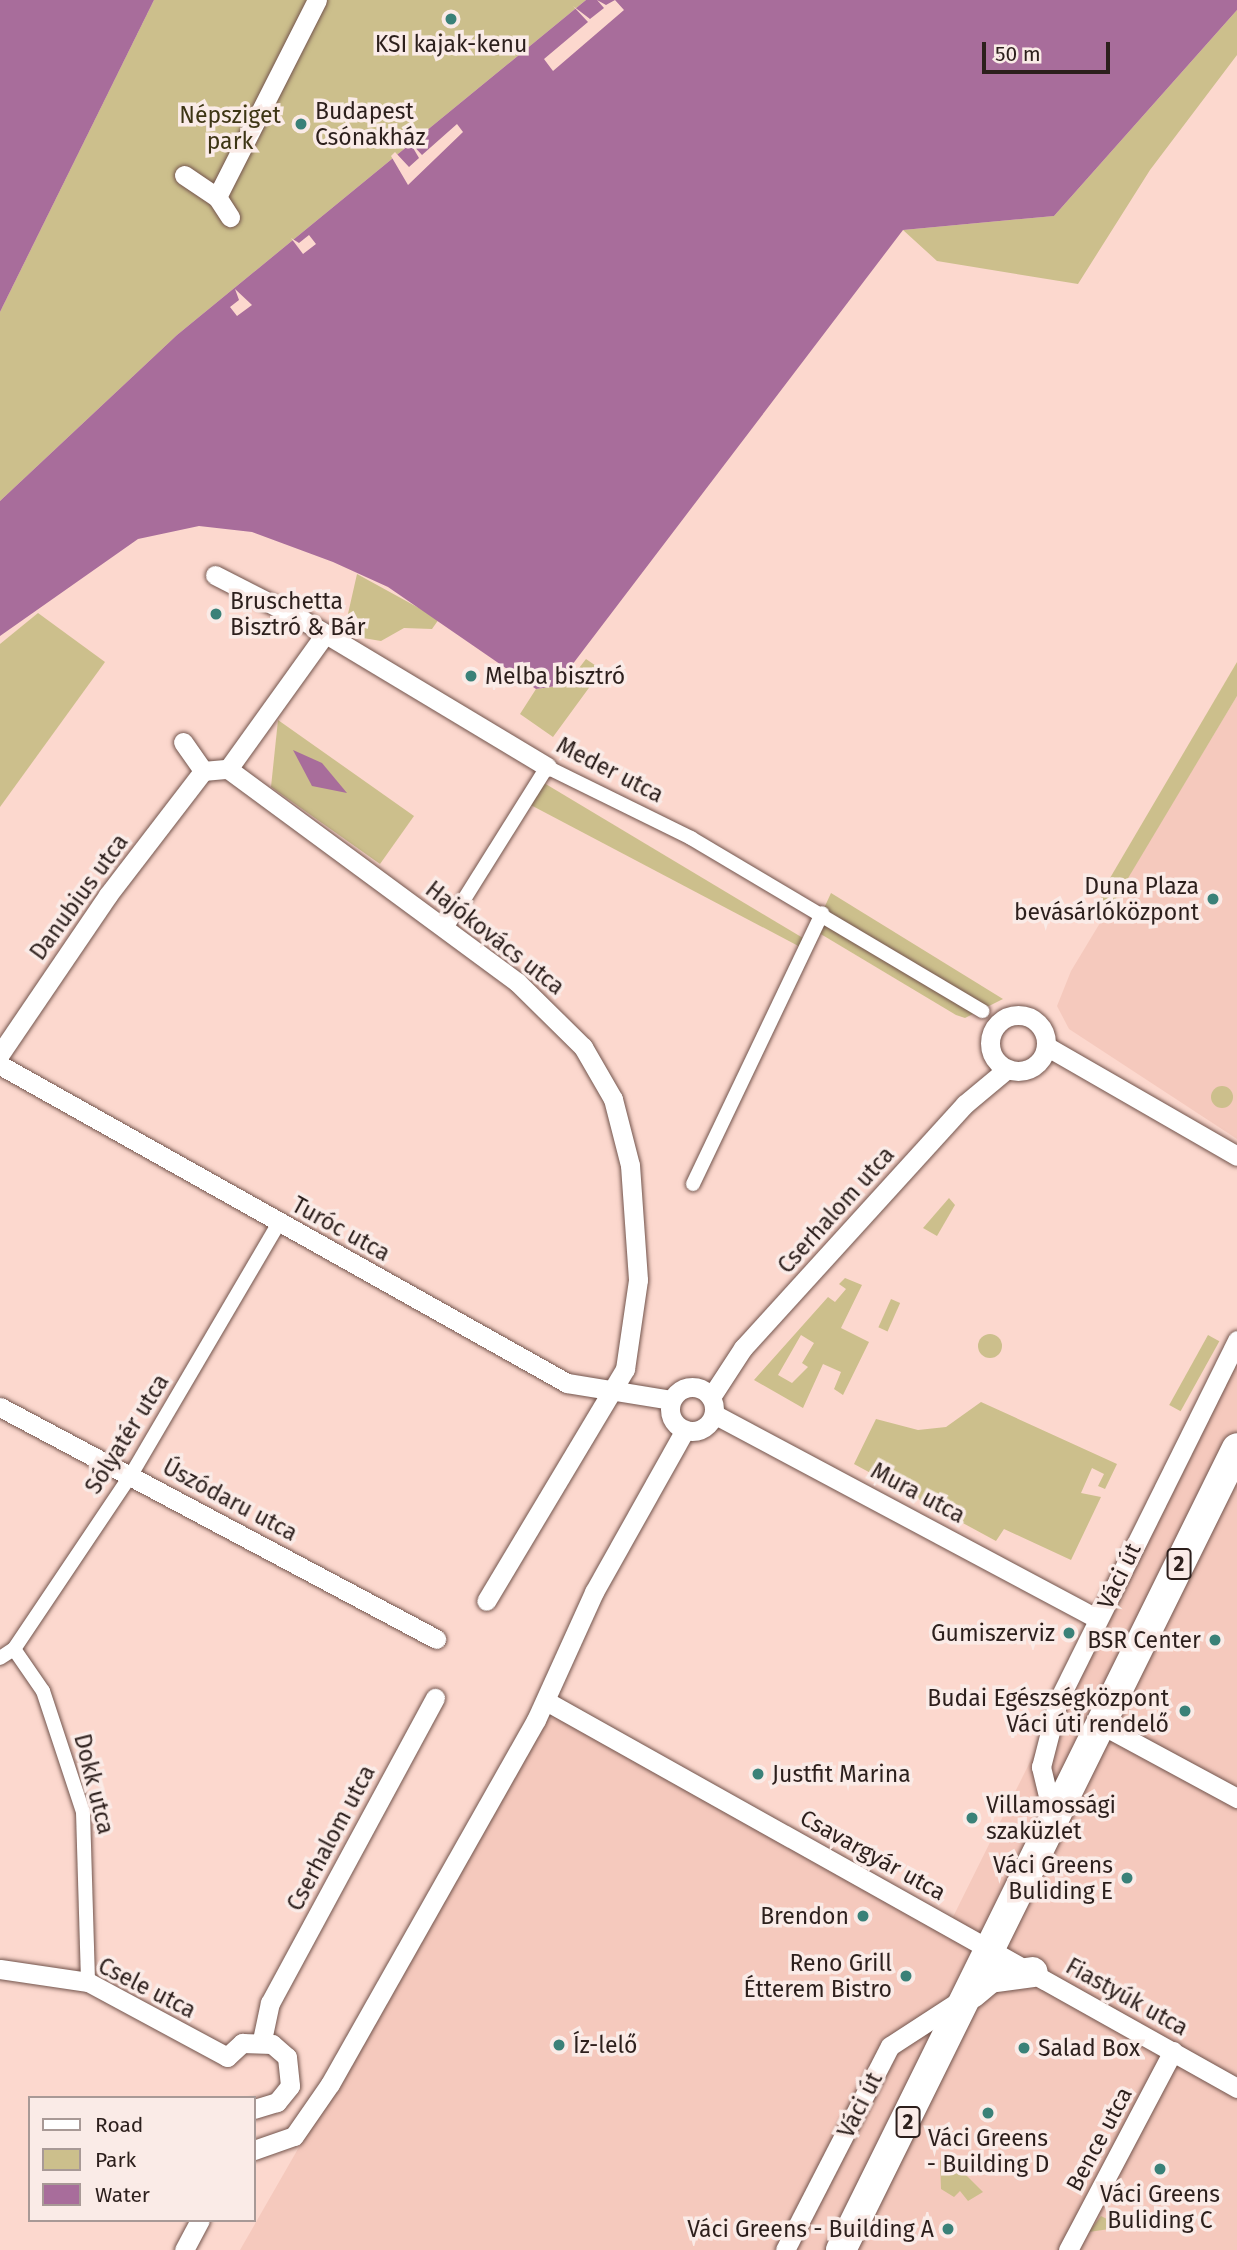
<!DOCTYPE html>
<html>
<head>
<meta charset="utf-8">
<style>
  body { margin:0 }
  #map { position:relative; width:1237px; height:2250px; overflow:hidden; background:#fcd8ce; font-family:"Fira Sans",sans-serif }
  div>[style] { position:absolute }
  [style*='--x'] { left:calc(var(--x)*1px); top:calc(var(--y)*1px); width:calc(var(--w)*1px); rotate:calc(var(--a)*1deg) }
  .built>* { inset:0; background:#f5c9bd }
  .green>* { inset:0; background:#ccbf8c; transform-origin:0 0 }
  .round { border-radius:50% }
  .water>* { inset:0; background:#a86d9b }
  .pier>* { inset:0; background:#fcd8ce }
  .roads { filter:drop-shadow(0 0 2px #72544c) drop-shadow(0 0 2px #72544c) }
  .pedestrian>* { height:14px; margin:-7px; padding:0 7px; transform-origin:7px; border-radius:7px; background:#fff }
  .minor>* { height:19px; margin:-9.5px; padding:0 9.5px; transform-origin:9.5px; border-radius:9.5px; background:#fff }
  .minor>.ring { margin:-9.5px; padding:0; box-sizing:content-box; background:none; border:19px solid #fff; border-radius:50% }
  .primary>* { height:30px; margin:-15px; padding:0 15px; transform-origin:15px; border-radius:15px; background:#fff }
  .dots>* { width:19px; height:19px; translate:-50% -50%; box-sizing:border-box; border:4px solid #faebe7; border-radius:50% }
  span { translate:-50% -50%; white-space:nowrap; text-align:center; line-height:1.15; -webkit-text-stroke:7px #faebe7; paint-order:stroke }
  .shield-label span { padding:2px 5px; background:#faebe7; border:2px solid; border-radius:5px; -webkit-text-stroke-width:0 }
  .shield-label { font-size:21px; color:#2c1f1c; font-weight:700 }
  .poi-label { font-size:23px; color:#2c1f1c }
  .left { translate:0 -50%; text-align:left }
  .right { translate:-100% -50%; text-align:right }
  .park-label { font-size:23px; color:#3d3514 }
  .street-label { font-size:23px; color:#2c1f1c }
  .legend { position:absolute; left:28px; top:2096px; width:228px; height:126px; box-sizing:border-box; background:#faebe7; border:2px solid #a89996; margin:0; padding:9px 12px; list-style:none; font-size:21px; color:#2c1f1c }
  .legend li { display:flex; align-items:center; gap:14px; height:35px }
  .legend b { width:35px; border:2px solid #a89996 }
  .scale { position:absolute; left:982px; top:42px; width:128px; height:32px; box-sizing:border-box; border:4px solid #2c1f1c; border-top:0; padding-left:9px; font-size:21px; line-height:24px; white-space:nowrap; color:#2c1f1c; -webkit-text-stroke:5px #faebe7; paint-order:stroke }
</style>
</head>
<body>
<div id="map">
  <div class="built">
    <div style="clip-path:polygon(1237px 696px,1237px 1139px,1069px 1029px,1057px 1006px,1071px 971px)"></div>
    <div style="clip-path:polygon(1237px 1345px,1237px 2250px,240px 2250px,542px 1724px,556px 1716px,946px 1931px)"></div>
  </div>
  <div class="green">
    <div style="clip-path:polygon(154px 0,586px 0,177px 335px,0 501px,0 312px)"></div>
    <div style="clip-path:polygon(1237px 10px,1237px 55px,1150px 170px,1078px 284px,937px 261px,903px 230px,1054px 216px)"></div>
    <div style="clip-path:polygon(357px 574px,439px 619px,432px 629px,404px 628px,381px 641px,363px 638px,345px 627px)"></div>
    <div style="clip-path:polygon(38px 613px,105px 662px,0 807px,0 644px)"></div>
    <div style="clip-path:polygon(586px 659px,602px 670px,553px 737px,520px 714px,536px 689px,566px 685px)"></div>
    <div style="clip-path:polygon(1237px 662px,1237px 696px,1109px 910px,1100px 895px)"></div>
    <div style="clip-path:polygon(278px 720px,414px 816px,380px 864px,271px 787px)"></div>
    <div style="clip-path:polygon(539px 780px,808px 941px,804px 949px,525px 802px)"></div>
    <div style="clip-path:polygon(831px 893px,1003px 999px,965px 1018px,956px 1015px,814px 930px)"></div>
    <div class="round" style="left:1211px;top:1086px;width:22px;height:22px"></div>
    <div style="clip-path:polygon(949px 1198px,955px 1205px,937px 1236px,923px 1228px)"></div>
    <div style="clip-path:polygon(evenodd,845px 1278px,862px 1285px,841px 1328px,869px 1342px,843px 1395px,834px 1389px,841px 1372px,823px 1364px,803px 1408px,754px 1380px,828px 1297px,835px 1302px,846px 1289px,839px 1284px,845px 1278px,801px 1335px,814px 1343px,802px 1363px,808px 1367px,792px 1383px,778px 1375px,801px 1335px)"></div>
    <div style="left:891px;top:1299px;width:10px;height:31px;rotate:24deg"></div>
    <div class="round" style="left:978px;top:1334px;width:24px;height:24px"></div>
    <div style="left:1208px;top:1335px;width:13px;height:80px;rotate:29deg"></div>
    <div style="clip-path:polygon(981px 1402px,1117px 1464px,1105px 1489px,1098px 1486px,1104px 1474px,1092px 1468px,1081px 1493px,1101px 1497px,1071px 1560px,1004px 1529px,996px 1541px,854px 1464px,876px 1419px,918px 1430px,946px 1427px)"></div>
    <div style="clip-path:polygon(940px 2160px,967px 2176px,983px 2192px,968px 2201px,960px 2191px,954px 2197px,941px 2189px)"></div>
    <div style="clip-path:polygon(1101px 2216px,1123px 2227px,1089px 2232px)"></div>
  </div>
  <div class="water">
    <div style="clip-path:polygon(0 0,154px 0,0 312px)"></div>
    <div style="clip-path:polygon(586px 0,1237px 0,1237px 10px,1054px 216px,903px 230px,556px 686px,536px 689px,388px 587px,333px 562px,252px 532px,199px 526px,138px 539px,0 636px,0 501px,177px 335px)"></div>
    <div style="clip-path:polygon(293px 750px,322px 763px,347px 793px,312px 786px)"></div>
  </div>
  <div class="pier">
    <div style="clip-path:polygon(597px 0,606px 5px,615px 0,624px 10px,553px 71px,544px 59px,588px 22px,573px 6px,590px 19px,604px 8px)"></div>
    <div style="clip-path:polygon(457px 124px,463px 132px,408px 185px,391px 156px,395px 152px,409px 167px,419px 158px,409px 141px,422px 155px)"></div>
    <div style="clip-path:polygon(309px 235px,316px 244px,303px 254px,291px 238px,299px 243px)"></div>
    <div style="clip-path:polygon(235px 289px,252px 305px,237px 316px,230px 307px,239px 300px)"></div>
  </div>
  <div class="roads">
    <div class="pedestrian">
      <div style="--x:446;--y:928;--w:190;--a:-57.9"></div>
      <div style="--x:547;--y:767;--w:161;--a:26.2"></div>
      <div style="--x:691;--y:838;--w:339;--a:30.7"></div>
      <div style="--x:693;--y:1184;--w:300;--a:-64.5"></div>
      <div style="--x:14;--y:1649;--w:51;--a:55.4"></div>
      <div style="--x:43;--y:1691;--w:127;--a:71.7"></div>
      <div style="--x:83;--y:1812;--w:170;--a:88.3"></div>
      <div style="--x:0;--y:1658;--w:17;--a:-33"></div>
      <div style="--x:14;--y:1649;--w:210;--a:-56.1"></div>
      <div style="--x:131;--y:1475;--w:292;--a:-59.6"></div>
    </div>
    <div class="minor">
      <div style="--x:184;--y:175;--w:40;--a:34"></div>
      <div style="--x:217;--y:197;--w:221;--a:-63.1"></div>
      <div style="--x:217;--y:197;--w:24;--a:57"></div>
      <div style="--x:215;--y:575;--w:97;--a:27.1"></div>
      <div style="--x:301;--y:619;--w:287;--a:31"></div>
      <div style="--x:183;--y:742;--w:35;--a:55"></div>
      <div style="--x:203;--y:771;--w:25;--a:-5"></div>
      <div style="--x:228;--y:769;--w:359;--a:36.4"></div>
      <div style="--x:517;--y:982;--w:93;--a:44.6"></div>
      <div style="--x:583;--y:1047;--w:60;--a:60"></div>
      <div style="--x:613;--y:1099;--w:68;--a:75.6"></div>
      <div style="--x:630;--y:1165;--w:115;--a:86"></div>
      <div style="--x:638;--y:1280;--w:90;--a:98.3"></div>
      <div style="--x:625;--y:1369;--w:270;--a:120.9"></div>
      <div style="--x:228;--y:769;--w:166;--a:-54.3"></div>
      <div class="ring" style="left:990px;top:1015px;width:37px;height:37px"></div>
      <div style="--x:1046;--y:1046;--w:220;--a:29.9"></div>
      <div style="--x:0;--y:1054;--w:192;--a:-55.8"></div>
      <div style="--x:108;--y:895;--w:156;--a:-52.5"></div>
      <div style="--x:0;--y:1065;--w:650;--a:29.29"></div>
      <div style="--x:567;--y:1383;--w:105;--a:9.3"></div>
      <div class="ring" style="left:670px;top:1387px;width:25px;height:25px"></div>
      <div style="--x:711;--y:1397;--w:59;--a:-56.9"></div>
      <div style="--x:743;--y:1348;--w:330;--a:-47.7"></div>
      <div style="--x:965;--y:1104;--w:55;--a:-39.8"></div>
      <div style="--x:0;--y:1407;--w:494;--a:28"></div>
      <div style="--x:714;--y:1414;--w:435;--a:28.1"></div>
      <div style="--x:546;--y:1701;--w:792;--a:29.25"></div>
      <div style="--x:1100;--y:1724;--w:156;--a:28.4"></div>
      <div style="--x:1054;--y:1821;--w:56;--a:-103.5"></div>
      <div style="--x:1041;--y:1767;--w:68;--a:-75.6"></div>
      <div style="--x:1058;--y:1701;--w:403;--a:-63.6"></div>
      <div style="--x:0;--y:1969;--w:89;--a:8.4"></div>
      <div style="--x:88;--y:1982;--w:158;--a:28.3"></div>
      <div style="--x:227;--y:2057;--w:21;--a:-43"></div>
      <div style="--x:242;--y:2043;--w:30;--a:2"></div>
      <div style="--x:272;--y:2044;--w:20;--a:41"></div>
      <div style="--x:287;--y:2057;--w:29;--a:84"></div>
      <div style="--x:290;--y:2086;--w:21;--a:129"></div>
      <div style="--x:277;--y:2102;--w:24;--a:163"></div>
      <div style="--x:262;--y:2040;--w:38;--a:-78"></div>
      <div style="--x:270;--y:2003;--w:347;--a:-61.6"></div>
      <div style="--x:254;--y:2150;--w:42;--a:-19.3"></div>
      <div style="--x:294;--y:2136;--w:63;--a:-55.3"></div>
      <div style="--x:330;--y:2084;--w:418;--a:-60.5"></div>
      <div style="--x:536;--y:1720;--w:141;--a:-65.6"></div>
      <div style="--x:594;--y:1592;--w:186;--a:-60.7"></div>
      <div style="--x:184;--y:2250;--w:34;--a:-62"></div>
      <div style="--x:785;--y:2250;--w:229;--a:-62.8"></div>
      <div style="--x:890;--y:2046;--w:88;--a:-33"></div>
      <div style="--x:1068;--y:2250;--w:225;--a:-62.2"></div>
    </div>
    <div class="primary">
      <div style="--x:972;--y:1993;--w:23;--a:-40"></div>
      <div style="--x:990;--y:1978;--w:43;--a:-7.9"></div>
      <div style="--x:841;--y:2250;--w:894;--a:-63.72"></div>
    </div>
  </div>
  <div class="dots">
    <div style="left:451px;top:19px;background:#3a8178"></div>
    <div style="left:301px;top:124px;background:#3a8178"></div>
    <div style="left:216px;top:614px;background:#3a8178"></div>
    <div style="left:471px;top:676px;background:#3a8178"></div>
    <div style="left:1213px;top:899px;background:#3a8178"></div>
    <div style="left:1069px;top:1633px;background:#3a8178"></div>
    <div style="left:1215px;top:1640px;background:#3a8178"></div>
    <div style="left:1185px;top:1711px;background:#3a8178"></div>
    <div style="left:758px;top:1774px;background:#3a8178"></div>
    <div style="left:972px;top:1818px;background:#3a8178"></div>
    <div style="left:1127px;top:1878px;background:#3a8178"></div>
    <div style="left:863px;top:1916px;background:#3a8178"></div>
    <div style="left:906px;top:1976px;background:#3a8178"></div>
    <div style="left:559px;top:2045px;background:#3a8178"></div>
    <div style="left:1024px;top:2048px;background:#3a8178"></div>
    <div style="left:988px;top:2113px;background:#3a8178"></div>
    <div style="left:1160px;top:2169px;background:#3a8178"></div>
    <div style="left:948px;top:2229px;background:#3a8178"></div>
  </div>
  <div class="shield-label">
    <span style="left:1179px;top:1564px">2</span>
    <span style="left:908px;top:2122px">2</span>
  </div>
  <div class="poi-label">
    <span style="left:451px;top:44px">KSI kajak-kenu</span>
    <span class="left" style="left:315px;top:124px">Budapest<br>Csónakház</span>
    <span class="left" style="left:230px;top:614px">Bruschetta<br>Bisztró &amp; Bár</span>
    <span class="left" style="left:485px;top:676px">Melba bisztró</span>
    <span class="right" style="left:1199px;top:899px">Duna Plaza<br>bevásárlóközpont</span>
    <span class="right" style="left:1055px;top:1633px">Gumiszerviz</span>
    <span class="right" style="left:1201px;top:1640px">BSR Center</span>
    <span class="right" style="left:1169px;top:1711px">Budai Egészségközpont<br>Váci úti rendelő</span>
    <span class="left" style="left:772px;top:1774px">Justfit Marina</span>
    <span class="left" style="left:986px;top:1818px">Villamossági<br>szaküzlet</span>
    <span class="right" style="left:1113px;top:1878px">Váci Greens<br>Buliding E</span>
    <span class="right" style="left:849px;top:1916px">Brendon</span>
    <span class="right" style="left:892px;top:1976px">Reno Grill<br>Étterem Bistro</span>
    <span class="left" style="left:573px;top:2045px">Íz-lelő</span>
    <span class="left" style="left:1038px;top:2048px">Salad Box</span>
    <span style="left:988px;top:2151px">Váci Greens<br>- Building D</span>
    <span style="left:1160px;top:2207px">Váci Greens<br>Buliding C</span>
    <span class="right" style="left:934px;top:2229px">Váci Greens - Building A</span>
  </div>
  <div class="park-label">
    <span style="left:230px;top:128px">Népsziget<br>park</span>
  </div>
  <div class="street-label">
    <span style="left:610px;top:770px;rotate:27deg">Meder utca</span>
    <span style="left:79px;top:897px;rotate:-54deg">Danubius utca</span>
    <span style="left:495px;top:938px;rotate:38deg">Hajókovács utca</span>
    <span style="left:836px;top:1210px;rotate:-48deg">Cserhalom utca</span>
    <span style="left:341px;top:1229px;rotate:29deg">Turóc utca</span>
    <span style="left:127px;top:1434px;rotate:-58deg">Sólyatér utca</span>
    <span style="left:918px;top:1493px;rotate:28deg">Mura utca</span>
    <span style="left:230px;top:1500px;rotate:28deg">Úszódaru utca</span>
    <span style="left:1119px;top:1576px;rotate:-64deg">Váci út</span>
    <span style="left:94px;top:1784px;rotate:76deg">Dokk utca</span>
    <span style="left:331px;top:1838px;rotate:-62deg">Cserhalom utca</span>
    <span style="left:873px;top:1855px;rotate:29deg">Csavargyár utca</span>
    <span style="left:147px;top:1988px;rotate:27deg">Csele utca</span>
    <span style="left:1127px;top:1997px;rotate:29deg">Fiastyúk utca</span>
    <span style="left:860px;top:2105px;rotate:-63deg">Váci út</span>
    <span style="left:1099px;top:2139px;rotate:-62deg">Bence utca</span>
  </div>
  <ul class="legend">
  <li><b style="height:9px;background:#fff"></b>Road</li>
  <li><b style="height:19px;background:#ccbf8c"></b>Park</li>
  <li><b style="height:19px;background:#a86d9b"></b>Water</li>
  </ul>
  <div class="scale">50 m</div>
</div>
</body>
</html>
